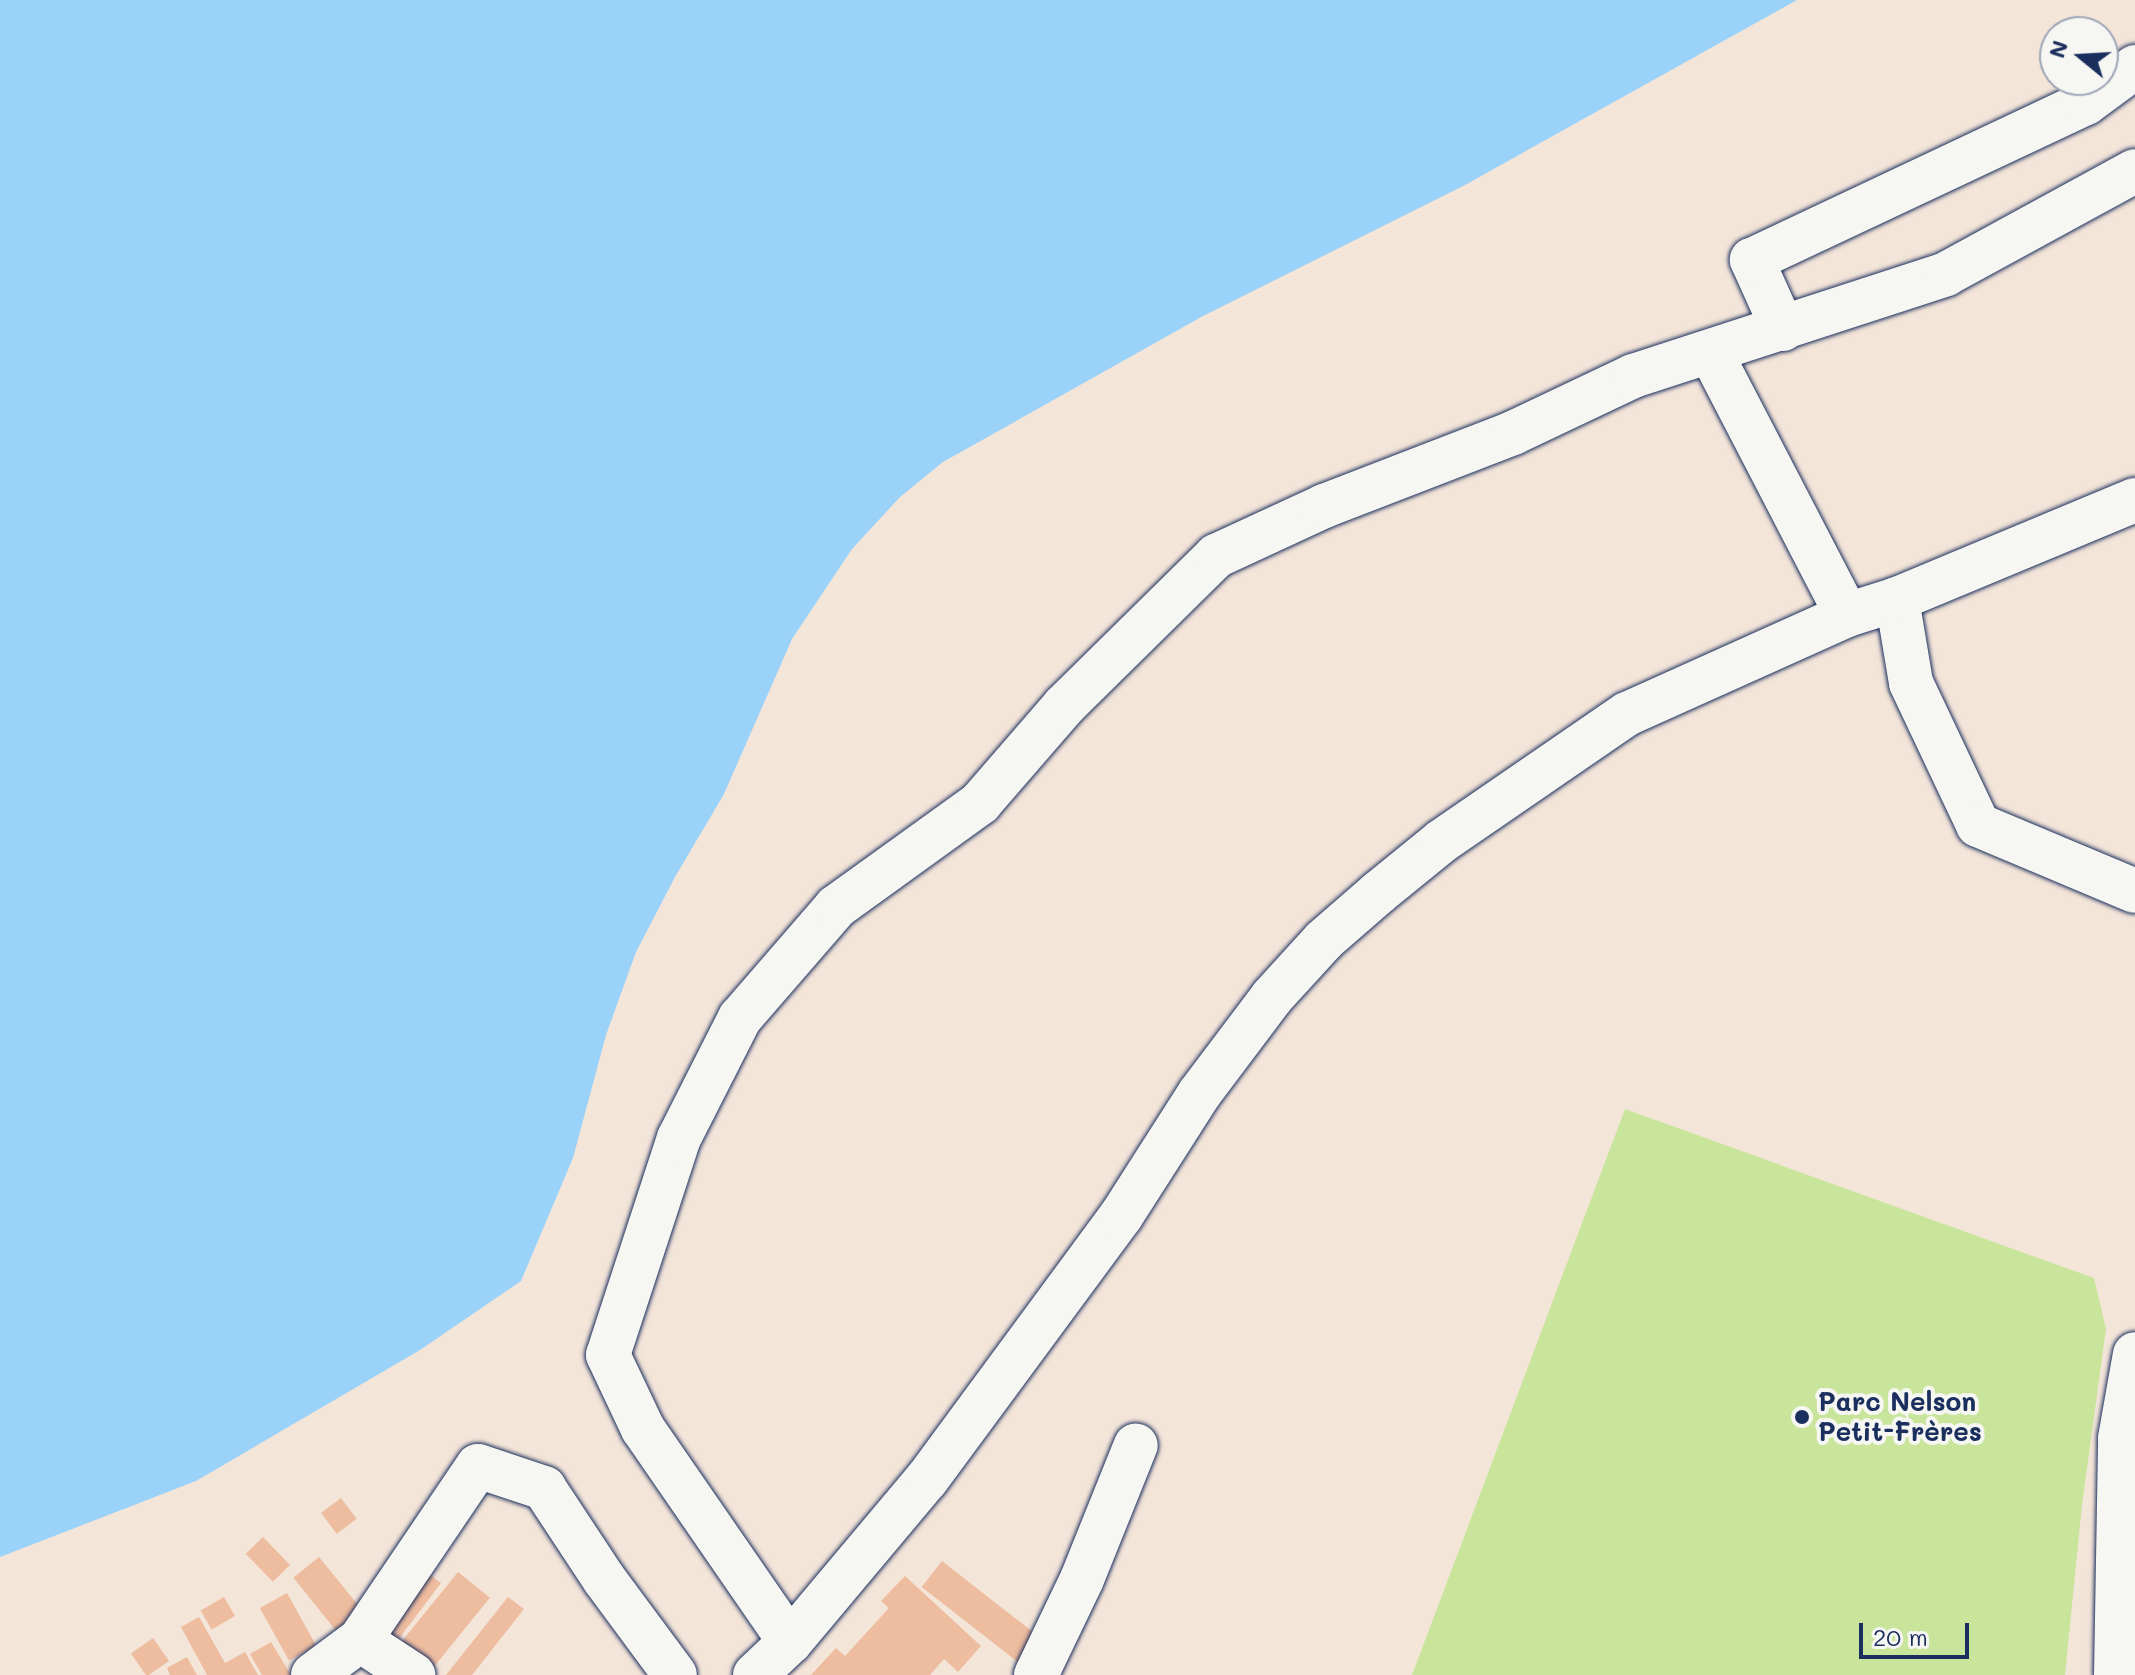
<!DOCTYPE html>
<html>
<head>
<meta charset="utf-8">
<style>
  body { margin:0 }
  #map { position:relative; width:2135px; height:1675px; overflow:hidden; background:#f4e5d9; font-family:Mali,sans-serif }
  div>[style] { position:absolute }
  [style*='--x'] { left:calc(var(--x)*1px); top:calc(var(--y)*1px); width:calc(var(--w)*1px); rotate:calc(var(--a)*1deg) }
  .green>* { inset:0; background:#c9e59c }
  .water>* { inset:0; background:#9ad2fa }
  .building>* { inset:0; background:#eebc9f; transform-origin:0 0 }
  .roads { filter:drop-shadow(0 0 2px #1b2f5e) drop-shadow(0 0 2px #1b2f5e) }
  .minor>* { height:44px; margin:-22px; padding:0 22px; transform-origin:22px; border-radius:22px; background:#f6f6f2 }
  .major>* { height:44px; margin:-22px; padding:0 22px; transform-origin:22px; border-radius:22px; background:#f6f6f2 }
  .dots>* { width:22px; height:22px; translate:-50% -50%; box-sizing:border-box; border:4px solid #f6f6f2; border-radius:50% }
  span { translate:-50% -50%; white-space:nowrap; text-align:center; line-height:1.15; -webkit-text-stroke:8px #f6f6f2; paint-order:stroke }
  .poi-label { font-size:26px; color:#1b2f5e; font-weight:700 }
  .left { translate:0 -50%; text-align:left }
  .north { position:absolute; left:2039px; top:16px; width:80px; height:80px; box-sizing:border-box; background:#f6f6f2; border:2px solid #9ea6b7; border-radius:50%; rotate:288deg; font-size:22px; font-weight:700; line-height:32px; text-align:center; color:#1b2f5e }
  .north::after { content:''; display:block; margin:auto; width:28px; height:36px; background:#1b2f5e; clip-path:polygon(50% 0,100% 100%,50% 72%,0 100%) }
  .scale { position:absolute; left:1859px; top:1623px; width:110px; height:36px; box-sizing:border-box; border:4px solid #1b2f5e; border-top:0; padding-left:10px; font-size:24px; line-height:28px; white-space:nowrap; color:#1b2f5e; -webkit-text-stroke:6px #f6f6f2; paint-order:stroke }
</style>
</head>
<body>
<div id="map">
  <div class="green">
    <div style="clip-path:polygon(1625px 1109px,2094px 1278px,2106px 1329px,2082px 1505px,2065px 1675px,1412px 1675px)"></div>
  </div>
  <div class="water">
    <div style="clip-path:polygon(0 0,1797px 0,1465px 185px,1203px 316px,943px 462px,900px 497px,852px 549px,792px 639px,724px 794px,675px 877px,636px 952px,606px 1035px,573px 1158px,521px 1281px,420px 1350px,196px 1481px,0 1557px)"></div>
  </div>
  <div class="building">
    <div style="left:341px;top:1498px;width:26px;height:25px;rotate:53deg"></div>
    <div style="left:263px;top:1537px;width:39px;height:24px;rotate:46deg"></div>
    <div style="left:319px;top:1557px;width:69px;height:33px;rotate:51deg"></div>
    <div style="left:942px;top:1561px;width:122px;height:33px;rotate:38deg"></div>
    <div style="left:425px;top:1571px;width:20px;height:73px;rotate:37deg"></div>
    <div style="left:458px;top:1572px;width:41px;height:93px;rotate:39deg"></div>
    <div style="clip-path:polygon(905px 1576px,981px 1646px,958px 1672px,944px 1659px,930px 1675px,811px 1675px,836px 1648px,845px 1656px,889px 1608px,881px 1601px)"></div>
    <div style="left:287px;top:1593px;width:60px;height:31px;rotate:61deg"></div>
    <div style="left:224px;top:1597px;width:22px;height:27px;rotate:60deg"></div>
    <div style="clip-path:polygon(508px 1597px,524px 1609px,472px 1675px,446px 1675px)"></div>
    <div style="clip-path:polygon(199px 1617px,225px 1663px,245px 1652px,258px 1675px,207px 1675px,181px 1627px)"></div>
    <div style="left:153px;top:1638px;width:28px;height:27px;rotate:55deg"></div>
    <div style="clip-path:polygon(271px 1642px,291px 1675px,262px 1675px,250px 1654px)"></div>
    <div style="clip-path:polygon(187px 1657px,197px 1675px,170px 1675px,167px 1668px)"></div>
  </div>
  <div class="roads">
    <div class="minor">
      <div style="--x:1783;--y:329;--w:76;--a:-114.2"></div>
      <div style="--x:1752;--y:260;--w:369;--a:-25.2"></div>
      <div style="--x:2086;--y:103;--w:61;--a:-36.3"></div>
      <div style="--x:1711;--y:353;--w:295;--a:62.6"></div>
      <div style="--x:1897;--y:599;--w:85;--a:80.5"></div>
      <div style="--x:1911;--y:683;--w:157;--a:64.7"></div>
      <div style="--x:1978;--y:825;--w:170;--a:22.8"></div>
      <div style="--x:360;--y:1640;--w:64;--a:33.4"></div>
      <div style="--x:790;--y:1642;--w:259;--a:-124.6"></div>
      <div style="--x:643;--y:1429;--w:82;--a:-115.3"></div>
      <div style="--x:608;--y:1355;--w:228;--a:-71.9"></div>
      <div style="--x:679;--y:1138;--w:135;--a:-63.1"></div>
      <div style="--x:740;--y:1018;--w:147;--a:-49.1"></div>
      <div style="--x:836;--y:907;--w:178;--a:-35.8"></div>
      <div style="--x:980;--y:803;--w:128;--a:-49.1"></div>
      <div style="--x:1064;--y:706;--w:214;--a:-44.6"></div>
      <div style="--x:1216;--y:556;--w:119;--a:-24.8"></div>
      <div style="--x:1324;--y:506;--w:203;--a:-21.1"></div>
      <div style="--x:1513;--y:433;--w:133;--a:-25.4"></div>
      <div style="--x:1633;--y:376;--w:329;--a:-18"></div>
      <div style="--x:1946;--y:274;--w:215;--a:-28.6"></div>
      <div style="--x:313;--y:1675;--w:59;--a:-36.7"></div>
      <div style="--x:360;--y:1640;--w:210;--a:-55.9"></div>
      <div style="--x:478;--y:1466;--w:70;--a:18.4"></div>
      <div style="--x:544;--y:1488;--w:109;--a:56.6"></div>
      <div style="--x:604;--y:1579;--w:119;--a:53.5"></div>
      <div style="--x:1036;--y:1675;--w:106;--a:-64.4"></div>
      <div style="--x:1082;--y:1579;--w:144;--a:-68.1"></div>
      <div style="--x:2116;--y:1675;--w:237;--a:-89"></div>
      <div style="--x:2120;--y:1438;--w:85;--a:-79.9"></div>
    </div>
    <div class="major">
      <div style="--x:755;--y:1675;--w:48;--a:-43.3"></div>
      <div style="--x:790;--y:1642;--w:213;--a:-50"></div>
      <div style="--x:927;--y:1479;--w:327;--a:-53.6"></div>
      <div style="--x:1121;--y:1216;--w:145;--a:-57.4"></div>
      <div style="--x:1199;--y:1094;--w:121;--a:-53"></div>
      <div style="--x:1272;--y:997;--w:77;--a:-47.6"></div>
      <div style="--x:1324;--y:940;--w:72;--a:-41"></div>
      <div style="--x:1378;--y:893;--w:82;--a:-39.1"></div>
      <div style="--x:1442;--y:841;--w:224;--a:-34.5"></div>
      <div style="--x:1627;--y:714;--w:241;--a:-24.2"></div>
      <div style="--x:1847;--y:615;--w:52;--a:-17.7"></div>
      <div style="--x:1897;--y:599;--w:258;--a:-22.6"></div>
    </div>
  </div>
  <div class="dots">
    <div style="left:1802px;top:1417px;background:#1b2f5e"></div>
  </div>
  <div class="poi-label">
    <span class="left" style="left:1818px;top:1417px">Parc Nelson<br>Petit-Frères</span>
  </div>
  <div class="north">N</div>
  <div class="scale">20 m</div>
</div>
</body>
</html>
